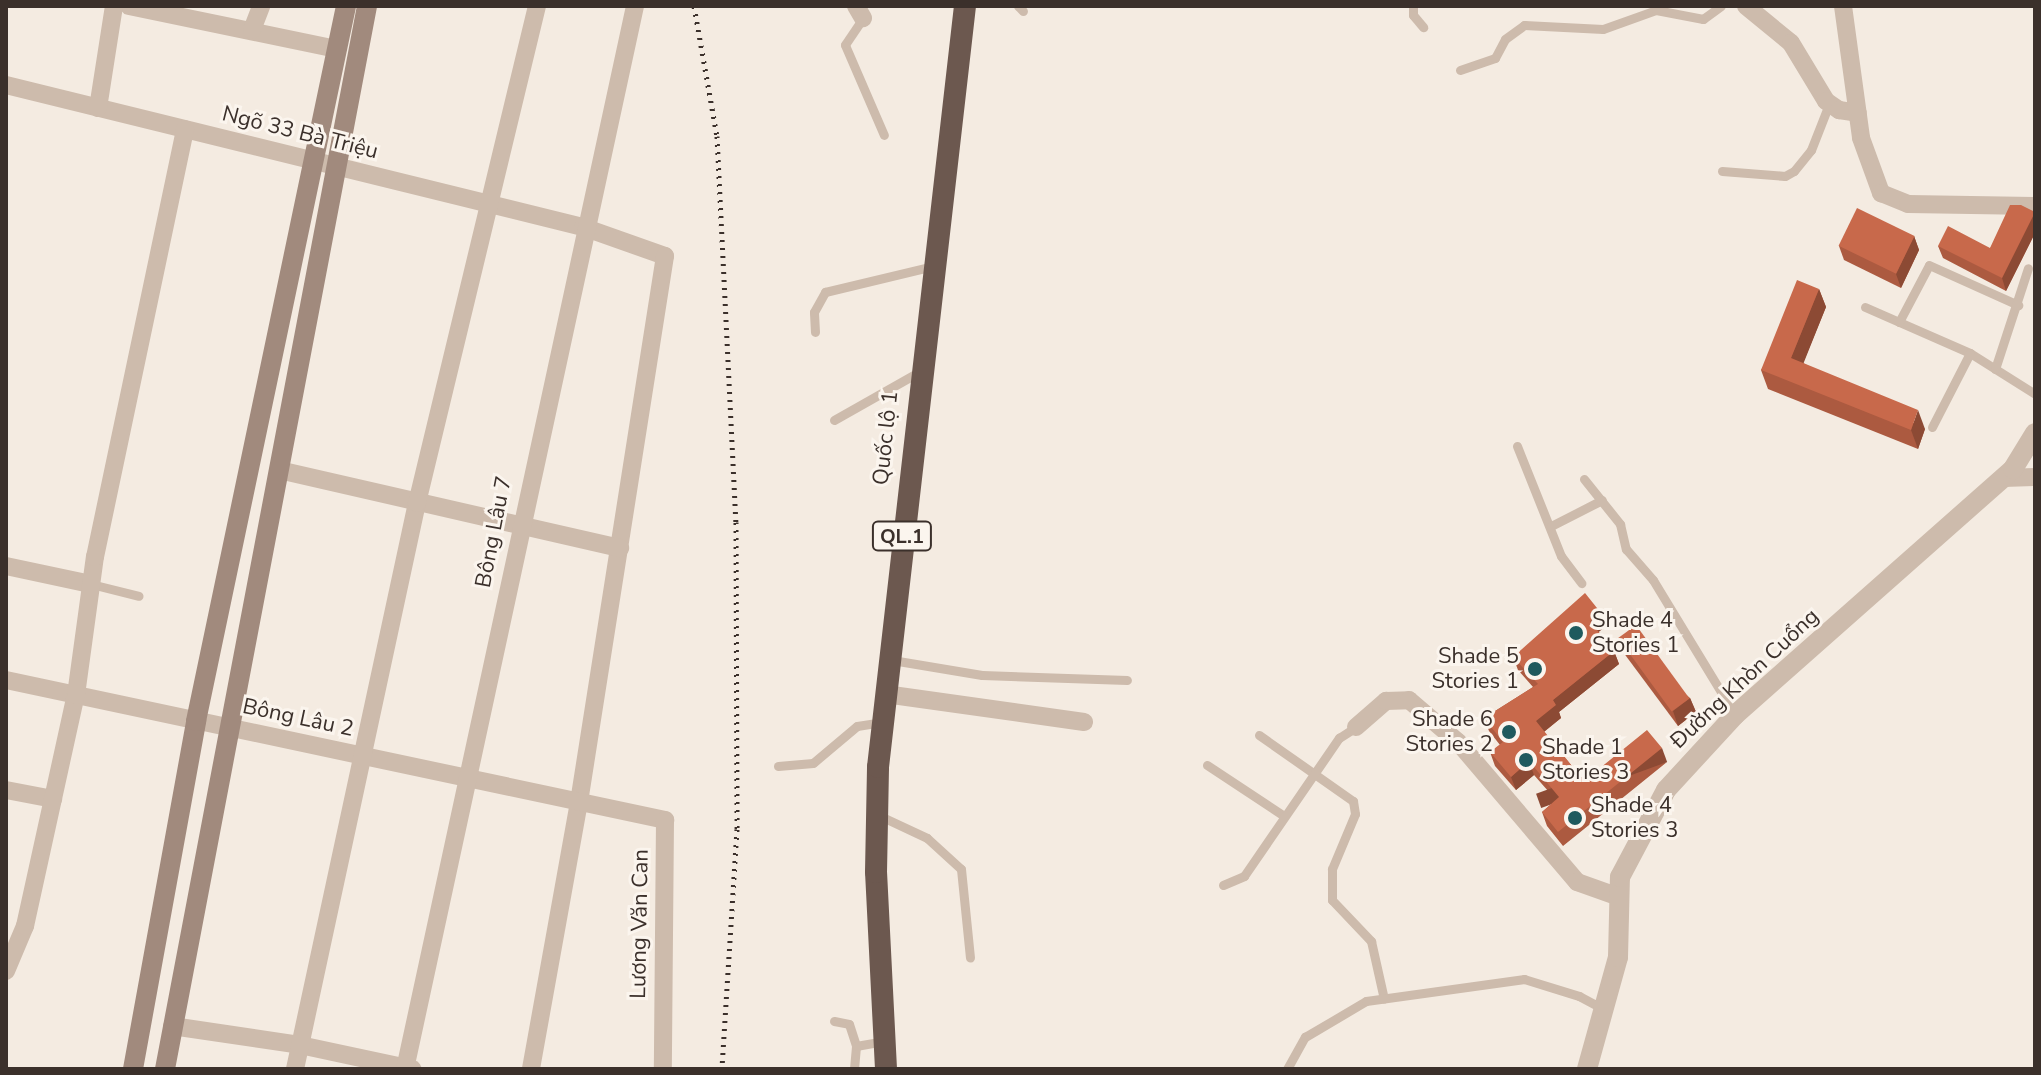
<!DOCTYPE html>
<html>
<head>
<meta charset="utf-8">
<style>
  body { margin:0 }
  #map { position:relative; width:2041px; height:1075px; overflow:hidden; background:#f4ebe1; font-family:"Nunito Sans",sans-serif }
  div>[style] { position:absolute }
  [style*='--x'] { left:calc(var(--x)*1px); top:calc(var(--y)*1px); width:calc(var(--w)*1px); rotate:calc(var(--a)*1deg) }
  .service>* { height:9px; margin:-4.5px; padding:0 4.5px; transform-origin:4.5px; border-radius:4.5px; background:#cdbbac }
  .minor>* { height:18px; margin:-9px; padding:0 9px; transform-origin:9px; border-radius:9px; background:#cdbbac }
  .tertiary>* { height:20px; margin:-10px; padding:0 10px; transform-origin:10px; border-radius:10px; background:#cdbbac }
  .secondary>* { height:20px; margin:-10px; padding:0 10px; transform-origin:10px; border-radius:10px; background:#a18a7d }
  .trunk>* { height:22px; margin:-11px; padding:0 11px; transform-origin:11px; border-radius:11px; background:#6c584f }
  .rail>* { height:5px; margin-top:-2.5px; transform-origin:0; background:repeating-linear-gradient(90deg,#3b302b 0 2px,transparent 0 8px) }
  .wall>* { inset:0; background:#ac5a40 }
  .shaded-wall>* { inset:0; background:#8c4a34; transform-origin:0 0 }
  .building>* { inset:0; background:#c8694b; transform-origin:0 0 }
  .dots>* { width:22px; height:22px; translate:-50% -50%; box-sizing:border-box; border:4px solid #fbf5ee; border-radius:50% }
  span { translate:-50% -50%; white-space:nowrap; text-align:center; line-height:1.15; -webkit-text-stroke:6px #fbf5ee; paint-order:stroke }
  .shield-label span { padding:2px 6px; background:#fbf5ee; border:2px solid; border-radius:6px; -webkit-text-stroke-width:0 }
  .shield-label { font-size:20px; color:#3b302b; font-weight:700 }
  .street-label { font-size:22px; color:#3b302b }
  .poi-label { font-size:22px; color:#3b302b }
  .left { translate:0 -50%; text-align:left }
  .right { translate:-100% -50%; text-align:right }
  .frame { position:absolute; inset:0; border:8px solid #3b302b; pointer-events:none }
</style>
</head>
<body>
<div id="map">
  <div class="service">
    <div style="--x:1018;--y:6;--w:7;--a:45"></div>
    <div style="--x:1413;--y:6;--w:9;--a:90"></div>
    <div style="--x:1413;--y:15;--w:16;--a:50"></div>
    <div style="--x:863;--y:18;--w:32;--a:124"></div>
    <div style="--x:845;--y:45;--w:98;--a:66.6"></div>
    <div style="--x:1460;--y:70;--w:37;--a:-19"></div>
    <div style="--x:1495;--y:58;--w:21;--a:-62"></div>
    <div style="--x:1505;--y:39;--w:24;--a:-36"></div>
    <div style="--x:1524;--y:25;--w:79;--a:2.9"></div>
    <div style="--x:1603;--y:29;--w:56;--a:-19.7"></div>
    <div style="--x:1656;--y:10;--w:48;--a:10.8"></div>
    <div style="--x:1703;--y:19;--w:22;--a:-36"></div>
    <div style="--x:1722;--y:171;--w:63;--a:4.5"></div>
    <div style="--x:1785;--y:176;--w:10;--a:-29"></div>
    <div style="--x:1794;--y:171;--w:27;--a:-51"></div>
    <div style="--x:1811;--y:150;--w:49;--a:-68.6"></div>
    <div style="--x:1865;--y:307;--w:115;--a:23.7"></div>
    <div style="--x:1970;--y:353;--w:77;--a:32.2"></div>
    <div style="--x:1899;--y:322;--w:64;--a:-62.2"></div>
    <div style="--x:1929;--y:265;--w:98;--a:24.2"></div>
    <div style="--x:815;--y:332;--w:20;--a:-93"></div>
    <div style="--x:814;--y:312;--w:23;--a:-61"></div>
    <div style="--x:825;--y:292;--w:111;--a:-13.5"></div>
    <div style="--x:1995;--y:369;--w:106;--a:-71.9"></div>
    <div style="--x:834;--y:420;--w:98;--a:-29.5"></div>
    <div style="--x:1932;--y:427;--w:83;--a:-62.8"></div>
    <div style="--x:1517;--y:446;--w:118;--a:68.2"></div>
    <div style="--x:1561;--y:556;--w:34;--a:53"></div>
    <div style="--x:1584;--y:479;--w:58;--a:51.3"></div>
    <div style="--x:1620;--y:524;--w:26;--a:77"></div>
    <div style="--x:1626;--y:549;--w:41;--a:48.9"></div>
    <div style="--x:1653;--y:580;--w:158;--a:58.7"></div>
    <div style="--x:1551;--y:526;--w:57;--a:-27"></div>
    <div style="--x:91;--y:584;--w:49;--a:14"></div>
    <div style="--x:892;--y:660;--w:91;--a:9.5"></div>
    <div style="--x:982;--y:675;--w:145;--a:2"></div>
    <div style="--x:1259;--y:735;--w:115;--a:35.1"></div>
    <div style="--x:1353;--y:801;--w:13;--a:81"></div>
    <div style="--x:1355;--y:814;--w:60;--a:112.7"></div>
    <div style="--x:1332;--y:869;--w:31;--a:90"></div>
    <div style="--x:1332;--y:900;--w:57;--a:46.4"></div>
    <div style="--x:1371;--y:941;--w:59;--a:77.4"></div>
    <div style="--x:1207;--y:765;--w:92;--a:33.5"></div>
    <div style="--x:778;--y:766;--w:35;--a:-5"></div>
    <div style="--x:813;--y:763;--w:57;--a:-40.1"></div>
    <div style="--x:857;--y:726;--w:25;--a:-9"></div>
    <div style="--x:878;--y:815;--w:54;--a:25.1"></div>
    <div style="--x:927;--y:838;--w:46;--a:42.4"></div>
    <div style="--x:961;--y:869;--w:89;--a:84.2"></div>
    <div style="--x:1223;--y:885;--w:23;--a:-23"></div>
    <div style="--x:1244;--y:876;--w:168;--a:-55.5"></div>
    <div style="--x:1339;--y:738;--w:20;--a:-33"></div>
    <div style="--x:834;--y:1021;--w:15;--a:11"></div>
    <div style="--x:849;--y:1024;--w:23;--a:72"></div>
    <div style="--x:854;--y:1069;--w:23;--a:-85"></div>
    <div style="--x:856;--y:1046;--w:28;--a:-10"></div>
    <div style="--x:1287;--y:1069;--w:37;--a:-61"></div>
    <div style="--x:1305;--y:1037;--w:71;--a:-30.5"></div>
    <div style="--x:1366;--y:1001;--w:160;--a:-7.9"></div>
    <div style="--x:1524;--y:979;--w:58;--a:17.2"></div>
    <div style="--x:1579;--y:996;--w:27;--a:28"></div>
  </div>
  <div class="minor">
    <div style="--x:129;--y:6;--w:212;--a:11.7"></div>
    <div style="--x:856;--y:6;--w:14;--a:60"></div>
    <div style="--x:1746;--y:6;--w:58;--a:39.4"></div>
    <div style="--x:1791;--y:43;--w:68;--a:58.9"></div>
    <div style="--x:1826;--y:101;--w:16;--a:35"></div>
    <div style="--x:1839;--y:110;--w:19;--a:9"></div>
    <div style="--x:1843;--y:6;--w:133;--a:82.2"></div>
    <div style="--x:1861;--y:138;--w:59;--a:70"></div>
    <div style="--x:1881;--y:193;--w:29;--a:22"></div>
    <div style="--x:1908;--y:204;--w:127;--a:0.9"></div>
    <div style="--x:252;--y:30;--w:26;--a:-69"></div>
    <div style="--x:6;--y:85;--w:594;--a:13.83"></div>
    <div style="--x:583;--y:227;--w:87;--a:19.5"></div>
    <div style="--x:665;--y:256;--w:553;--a:98.95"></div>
    <div style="--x:579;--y:802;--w:271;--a:100.2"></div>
    <div style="--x:98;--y:108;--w:103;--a:-81.1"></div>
    <div style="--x:279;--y:470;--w:350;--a:12.9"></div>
    <div style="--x:2003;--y:478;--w:32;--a:-2"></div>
    <div style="--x:6;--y:566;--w:87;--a:12"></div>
    <div style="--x:6;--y:680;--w:674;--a:11.99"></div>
    <div style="--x:665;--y:820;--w:249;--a:90.5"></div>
    <div style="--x:885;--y:694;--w:201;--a:8"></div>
    <div style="--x:1356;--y:727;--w:40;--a:-41"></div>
    <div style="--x:1386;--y:701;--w:23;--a:-2"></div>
    <div style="--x:1409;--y:700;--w:65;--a:40.6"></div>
    <div style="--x:1458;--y:742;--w:184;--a:49.6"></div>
    <div style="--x:1577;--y:882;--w:41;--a:19.7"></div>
    <div style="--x:6;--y:790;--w:48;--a:10.8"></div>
    <div style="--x:6;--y:971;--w:49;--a:-67.1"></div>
    <div style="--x:25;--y:926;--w:237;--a:-77.6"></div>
    <div style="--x:76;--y:695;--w:139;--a:-82.2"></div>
    <div style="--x:95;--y:557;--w:437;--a:-78.1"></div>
    <div style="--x:172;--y:1026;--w:129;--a:8.4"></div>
    <div style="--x:300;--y:1045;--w:115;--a:12.1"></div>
    <div style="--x:295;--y:1069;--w:579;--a:-77.84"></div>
    <div style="--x:417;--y:503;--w:511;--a:-76.43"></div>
    <div style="--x:405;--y:1069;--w:1088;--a:-77.79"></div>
  </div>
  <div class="tertiary">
    <div style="--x:1587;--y:1069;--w:116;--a:-74.5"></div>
    <div style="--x:1618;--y:957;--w:80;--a:-88.6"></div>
    <div style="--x:1620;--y:877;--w:98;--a:-62.1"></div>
    <div style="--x:1666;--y:790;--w:102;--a:-47.4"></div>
    <div style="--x:1735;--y:715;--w:371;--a:-41.5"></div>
    <div style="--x:2013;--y:469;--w:42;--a:-58.6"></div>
  </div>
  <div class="secondary">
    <div style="--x:133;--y:1069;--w:354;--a:-79.7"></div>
    <div style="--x:196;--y:721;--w:731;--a:-78.15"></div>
    <div style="--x:165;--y:1069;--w:1082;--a:-79.24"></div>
  </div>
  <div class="trunk">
    <div style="--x:886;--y:1069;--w:197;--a:-92.9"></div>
    <div style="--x:876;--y:872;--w:105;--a:-88.9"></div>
    <div style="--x:878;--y:767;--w:766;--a:-83.48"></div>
  </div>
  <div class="rail">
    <div style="--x:694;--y:6;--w:132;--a:80"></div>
    <div style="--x:717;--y:136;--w:386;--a:87.2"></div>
    <div style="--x:736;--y:522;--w:307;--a:89.8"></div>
    <div style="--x:737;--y:829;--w:240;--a:93.6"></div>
  </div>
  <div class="wall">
    <div style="clip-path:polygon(2035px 213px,2035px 233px,2006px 291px,1943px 258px,1938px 246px,1990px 248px)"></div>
    <div style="clip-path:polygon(1914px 236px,1919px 250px,1901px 288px,1844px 260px,1839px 246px)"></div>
    <div style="clip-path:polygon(1819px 289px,1826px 307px,1803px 363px,1925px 429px,1918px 449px,1768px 389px,1761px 370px)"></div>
    <div style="clip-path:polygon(1601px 613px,1606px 626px,1598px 632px,1614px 651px,1619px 664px,1559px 712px,1561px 718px,1544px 732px,1584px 781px,1667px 762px,1563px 846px,1547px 826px,1542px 812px,1556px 800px,1534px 775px,1516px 790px,1495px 766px,1490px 752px,1500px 745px,1489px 731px,1484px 718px,1533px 687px,1518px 670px,1513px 657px)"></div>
    <div style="clip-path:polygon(1618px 638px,1690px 698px,1696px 712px,1678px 726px,1623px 652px)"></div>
  </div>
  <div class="shaded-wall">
    <div style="clip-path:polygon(2035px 212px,2035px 233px,2006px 291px,2002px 278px)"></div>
    <div style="clip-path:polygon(1914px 236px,1919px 250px,1901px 288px,1896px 274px)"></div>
    <div style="clip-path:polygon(1819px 289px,1826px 307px,1798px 377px,1791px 358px)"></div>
    <div style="clip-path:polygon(1918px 410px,1925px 429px,1918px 449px,1911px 430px)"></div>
    <div style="clip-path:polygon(1601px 613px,1606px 626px,1595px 635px,1590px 621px)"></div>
    <div style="clip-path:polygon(1614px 651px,1619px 664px,1559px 712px,1561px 718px,1541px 734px,1536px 721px,1553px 700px)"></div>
    <div style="clip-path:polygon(1690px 698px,1696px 712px,1678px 726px,1673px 711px)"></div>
    <div style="left:1662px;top:748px;width:15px;height:134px;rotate:70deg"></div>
    <div style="clip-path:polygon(1529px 761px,1534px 775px,1516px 790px,1511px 777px)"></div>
  </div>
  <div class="building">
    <div style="clip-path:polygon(2010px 205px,2021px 205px,2035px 212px,2002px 278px,1938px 246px,1948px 226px,1990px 248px)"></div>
    <div style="left:1857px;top:208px;width:64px;height:42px;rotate:26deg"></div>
    <div style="clip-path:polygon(1797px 280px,1819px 289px,1791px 358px,1918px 410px,1911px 430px,1761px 370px)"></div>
    <div style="clip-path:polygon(1585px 593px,1601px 613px,1590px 621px,1614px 651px,1553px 700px,1556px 705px,1536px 721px,1584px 781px,1647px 730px,1662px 748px,1558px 832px,1542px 812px,1559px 797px,1529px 761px,1511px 777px,1490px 752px,1503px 742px,1484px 718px,1538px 684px,1513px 657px)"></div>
    <div style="left:1636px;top:625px;width:91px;height:22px;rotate:54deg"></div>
  </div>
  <div class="dots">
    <div style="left:1576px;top:633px;background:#1f5a5e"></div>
    <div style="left:1535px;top:669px;background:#1f5a5e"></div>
    <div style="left:1509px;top:732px;background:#1f5a5e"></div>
    <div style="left:1526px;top:760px;background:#1f5a5e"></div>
    <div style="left:1575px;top:818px;background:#1f5a5e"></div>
  </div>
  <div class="shield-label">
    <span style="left:902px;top:536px">QL.1</span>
  </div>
  <div class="street-label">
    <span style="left:300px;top:133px;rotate:14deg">Ngõ 33 Bà Triệu</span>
    <span style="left:886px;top:438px;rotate:-84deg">Quốc lộ 1</span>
    <span style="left:494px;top:532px;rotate:-79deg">Bông Lâu 7</span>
    <span style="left:1745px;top:679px;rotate:-43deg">Đường Khòn Cuổng</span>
    <span style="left:298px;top:718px;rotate:12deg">Bông Lâu 2</span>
    <span style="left:640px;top:924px;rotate:-89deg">Lương Văn Can</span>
  </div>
  <div class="poi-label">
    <span class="left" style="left:1592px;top:633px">Shade 4<br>Stories 1</span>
    <span class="right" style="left:1519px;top:669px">Shade 5<br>Stories 1</span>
    <span class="right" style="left:1493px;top:732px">Shade 6<br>Stories 2</span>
    <span class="left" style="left:1542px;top:760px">Shade 1<br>Stories 3</span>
    <span class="left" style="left:1591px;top:818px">Shade 4<br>Stories 3</span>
  </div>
  <div class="frame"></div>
</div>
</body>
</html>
